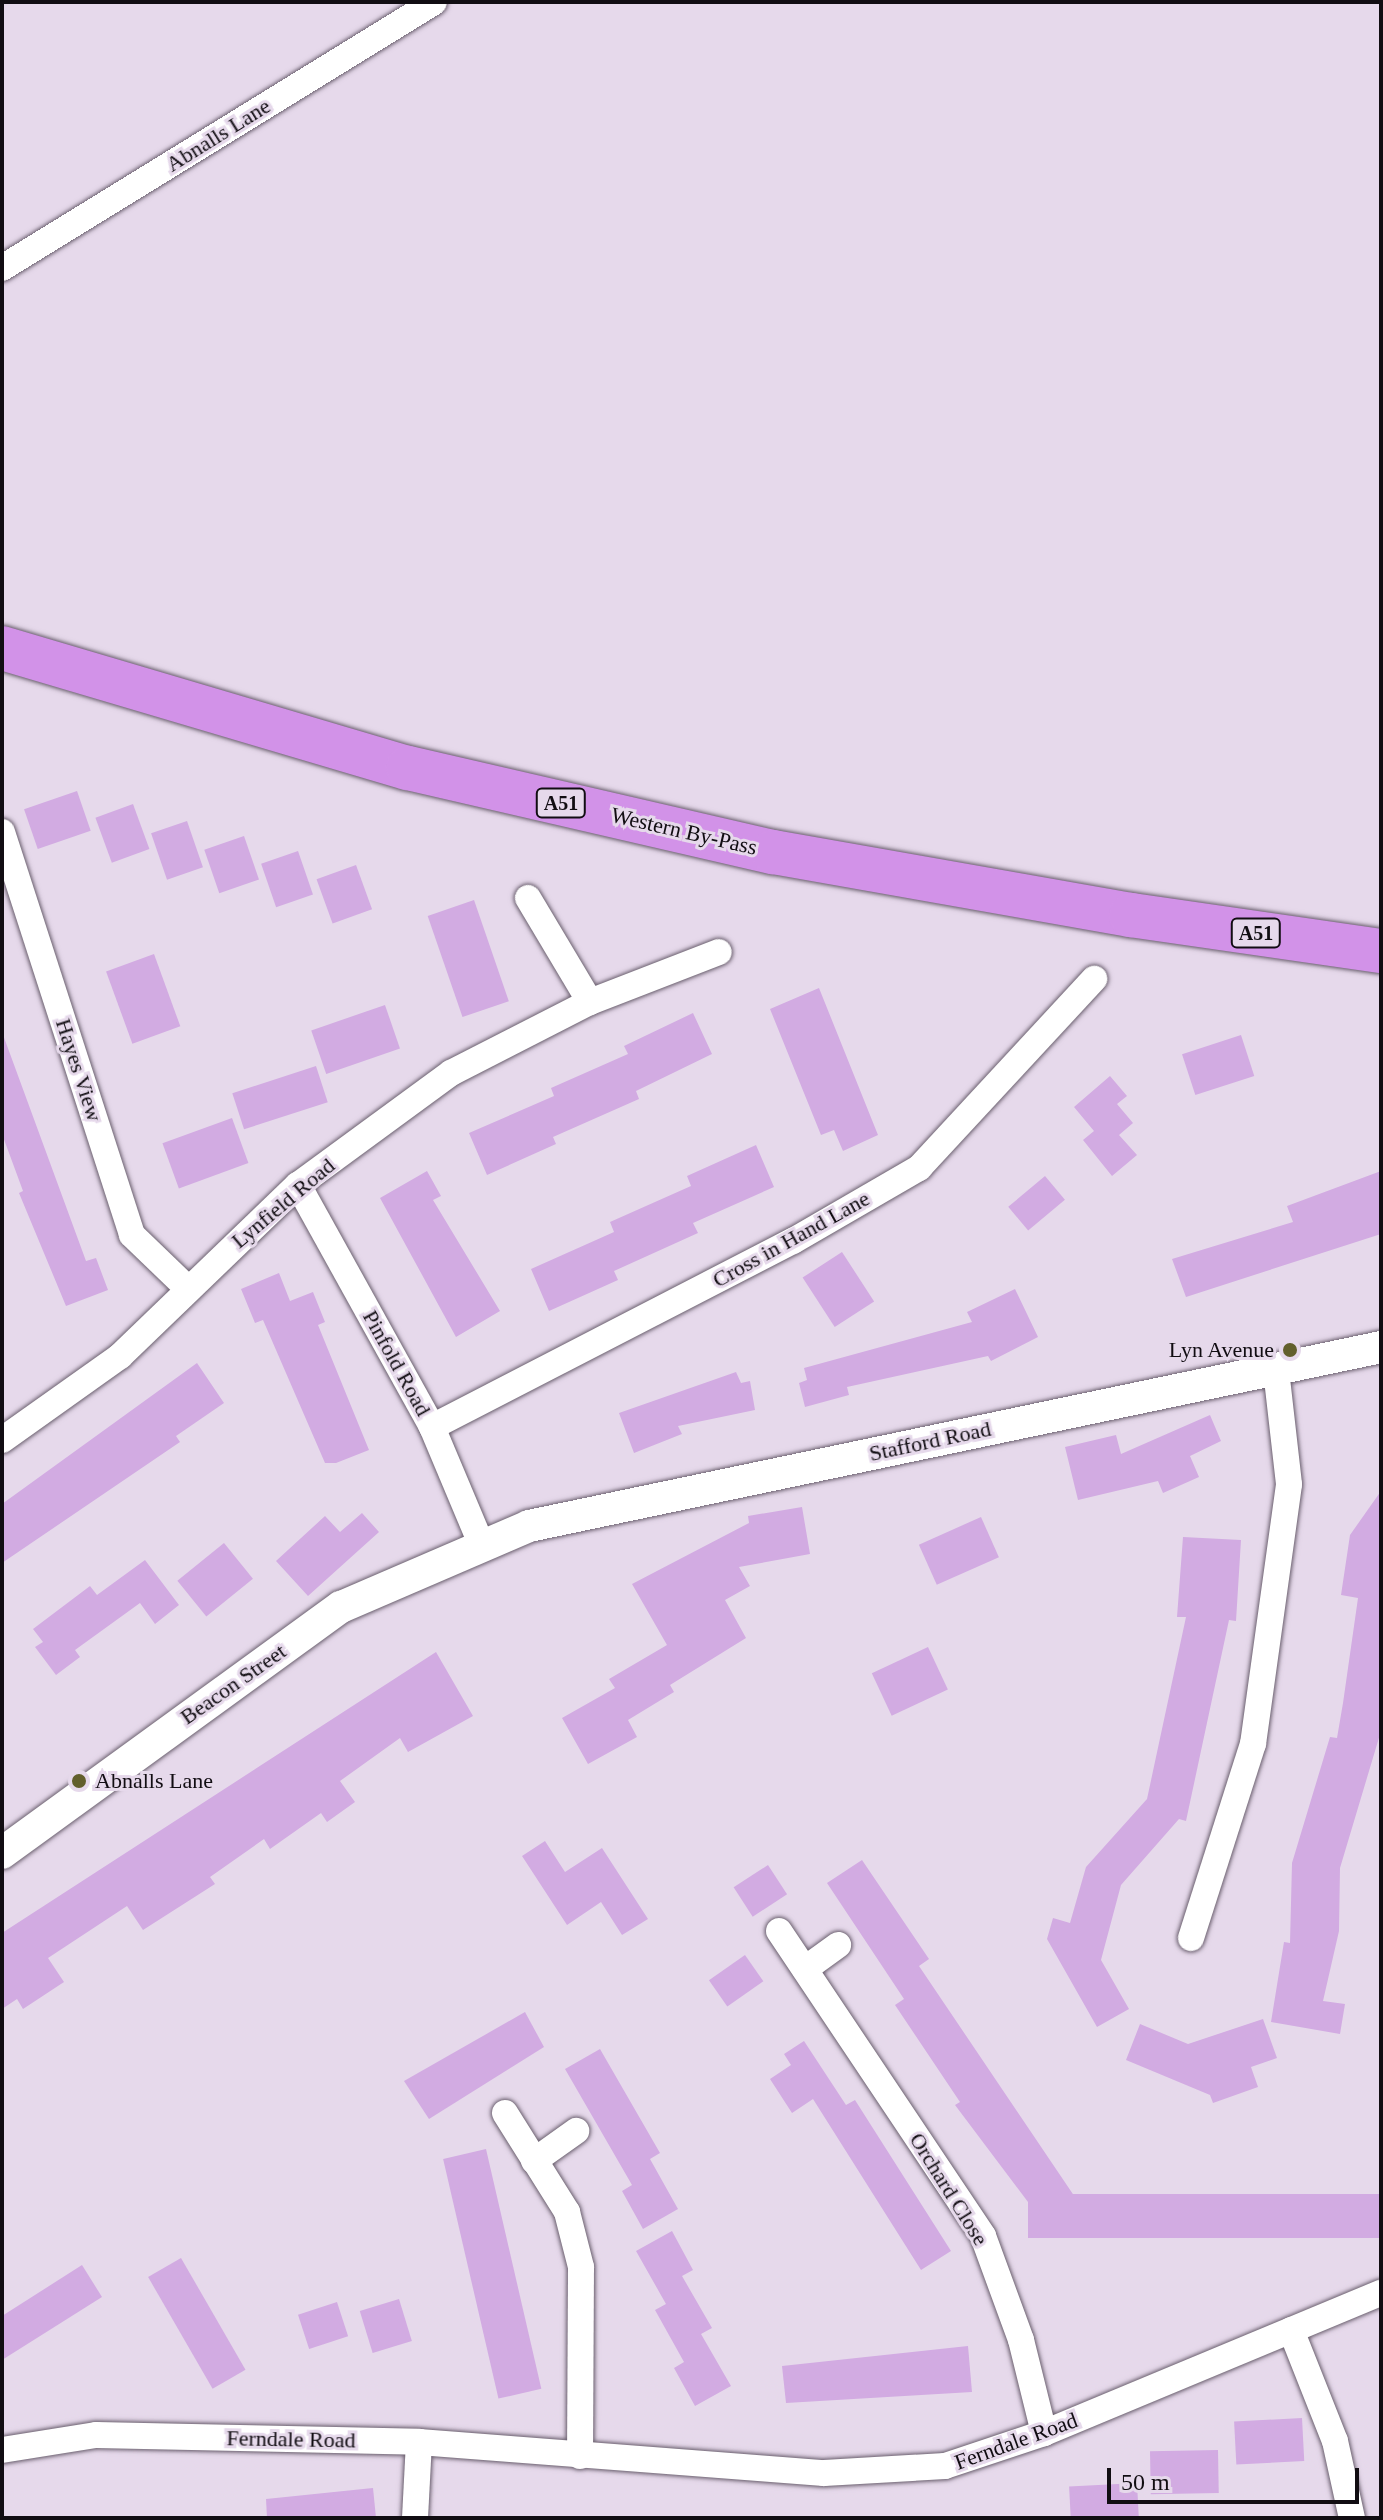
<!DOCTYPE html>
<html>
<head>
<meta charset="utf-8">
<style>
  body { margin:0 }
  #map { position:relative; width:1383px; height:2520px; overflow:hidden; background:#e6d9eb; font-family:"Times New Roman",serif }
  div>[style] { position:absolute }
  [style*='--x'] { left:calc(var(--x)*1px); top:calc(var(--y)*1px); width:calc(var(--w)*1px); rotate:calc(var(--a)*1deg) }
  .building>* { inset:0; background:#d2abe2; transform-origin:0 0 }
  .roads { filter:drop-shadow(0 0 2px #6a5f6e) drop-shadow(0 0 2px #6a5f6e) }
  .minor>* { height:26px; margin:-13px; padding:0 13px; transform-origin:13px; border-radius:13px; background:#fff }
  .tertiary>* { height:32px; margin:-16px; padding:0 16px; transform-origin:16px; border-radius:16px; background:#fff }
  .trunk>* { height:44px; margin:-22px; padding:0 22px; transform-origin:22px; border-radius:22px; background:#d292e8 }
  .dots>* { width:22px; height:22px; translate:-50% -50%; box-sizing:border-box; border:4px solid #e6d9eb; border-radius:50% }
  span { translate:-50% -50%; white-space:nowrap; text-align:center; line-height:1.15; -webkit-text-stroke:6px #e6d9eb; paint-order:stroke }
  .shield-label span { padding:2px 6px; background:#e6d9eb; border:2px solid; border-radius:6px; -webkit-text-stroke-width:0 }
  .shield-label { font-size:20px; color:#110d12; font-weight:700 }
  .street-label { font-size:22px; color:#110d12 }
  .poi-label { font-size:22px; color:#110d12 }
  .right { translate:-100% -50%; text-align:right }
  .left { translate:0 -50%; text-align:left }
  .frame { position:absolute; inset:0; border:4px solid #110d12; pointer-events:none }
  .scale { position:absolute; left:1107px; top:2468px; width:252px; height:36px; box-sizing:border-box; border:4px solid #110d12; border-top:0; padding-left:10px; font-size:24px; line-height:28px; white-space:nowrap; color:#110d12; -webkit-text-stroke:6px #e6d9eb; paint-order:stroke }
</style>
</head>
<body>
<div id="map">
  <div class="building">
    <div style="left:77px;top:791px;width:42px;height:56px;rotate:71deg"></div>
    <div style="left:133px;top:804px;width:48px;height:40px;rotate:70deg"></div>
    <div style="left:187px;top:821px;width:49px;height:38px;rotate:71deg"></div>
    <div style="left:244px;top:836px;width:46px;height:42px;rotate:71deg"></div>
    <div style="left:298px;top:851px;width:46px;height:39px;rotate:71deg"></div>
    <div style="left:356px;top:865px;width:47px;height:42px;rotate:70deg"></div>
    <div style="left:474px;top:900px;width:107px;height:49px;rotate:71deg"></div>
    <div style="left:154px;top:954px;width:77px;height:51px;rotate:70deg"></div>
    <div style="clip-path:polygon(819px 988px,878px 1135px,843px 1151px,834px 1130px,821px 1135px,770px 1009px)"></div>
    <div style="left:385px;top:1005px;width:46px;height:78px;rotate:71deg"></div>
    <div style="clip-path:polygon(693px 1013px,712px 1054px,636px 1091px,639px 1099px,553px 1137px,556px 1144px,487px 1175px,469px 1133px,554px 1096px,551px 1088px,628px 1054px,624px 1046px)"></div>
    <div style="clip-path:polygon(2px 1032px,86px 1261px,96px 1258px,108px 1290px,66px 1306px,19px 1193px,23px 1191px,2px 1134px)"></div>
    <div style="left:1241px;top:1035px;width:43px;height:62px;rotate:72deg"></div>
    <div style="left:316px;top:1066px;width:38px;height:88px;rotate:72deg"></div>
    <div style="clip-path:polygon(1110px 1076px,1127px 1096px,1117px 1104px,1133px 1123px,1119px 1135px,1137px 1155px,1112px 1176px,1083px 1140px,1094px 1131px,1074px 1107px)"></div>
    <div style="left:232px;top:1118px;width:48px;height:74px;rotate:70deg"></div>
    <div style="clip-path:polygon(756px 1145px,774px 1187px,693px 1223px,698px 1233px,614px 1271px,618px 1280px,549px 1311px,531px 1269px,614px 1232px,610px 1222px,691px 1186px,687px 1176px)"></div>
    <div style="clip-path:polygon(427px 1171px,441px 1196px,433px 1200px,500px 1311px,456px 1337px,380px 1198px)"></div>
    <div style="clip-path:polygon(1381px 1171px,1381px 1234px,1186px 1297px,1172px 1259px,1293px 1222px,1287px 1206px)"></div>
    <div style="left:1045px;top:1176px;width:31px;height:48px;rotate:50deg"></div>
    <div style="left:842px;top:1252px;width:59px;height:47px;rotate:57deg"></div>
    <div style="clip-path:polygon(279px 1273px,290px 1301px,313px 1292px,325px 1322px,318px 1325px,369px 1450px,336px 1463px,325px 1463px,263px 1320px,255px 1323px,241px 1289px)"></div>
    <div style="clip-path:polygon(1015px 1289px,1038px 1337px,991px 1361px,988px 1356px,847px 1387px,849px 1395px,805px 1407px,799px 1383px,807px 1380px,804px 1368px,972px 1322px,967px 1312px)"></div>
    <div style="clip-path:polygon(197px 1363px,224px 1403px,176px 1436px,180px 1442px,2px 1563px,2px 1504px)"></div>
    <div style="clip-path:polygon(736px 1372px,741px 1383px,750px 1381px,755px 1410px,678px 1426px,682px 1434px,634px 1453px,619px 1413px)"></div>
    <div style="clip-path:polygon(1210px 1415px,1221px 1441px,1190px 1456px,1199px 1477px,1163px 1493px,1158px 1481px,1078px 1500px,1065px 1447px,1116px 1435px,1121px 1454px)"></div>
    <div style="clip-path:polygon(1381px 1491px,1381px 1731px,1340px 1868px,1339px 1931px,1323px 2001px,1345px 2004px,1340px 2034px,1271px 2022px,1284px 1942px,1290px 1943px,1292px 1863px,1330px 1737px,1337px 1738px,1343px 1703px,1358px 1598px,1341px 1595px,1350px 1535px)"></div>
    <div style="clip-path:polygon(802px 1507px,810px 1554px,739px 1567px,750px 1586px,725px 1600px,746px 1638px,670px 1685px,674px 1692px,628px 1720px,637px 1737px,588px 1764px,562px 1718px,615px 1688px,609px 1679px,667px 1645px,632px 1584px,749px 1523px,748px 1516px)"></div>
    <div style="clip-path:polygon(362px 1513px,379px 1532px,308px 1596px,276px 1561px,325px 1516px,340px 1532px)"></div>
    <div style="left:981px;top:1517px;width:44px;height:68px;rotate:66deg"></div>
    <div style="clip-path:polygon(1183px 1537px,1241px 1540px,1236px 1621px,1229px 1620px,1186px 1821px,1179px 1819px,1121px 1885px,1101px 1960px,1129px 2009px,1097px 2027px,1047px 1939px,1053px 1918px,1070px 1923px,1086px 1867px,1147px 1799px,1186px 1617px,1177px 1617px)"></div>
    <div style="left:224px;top:1543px;width:46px;height:60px;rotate:51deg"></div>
    <div style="clip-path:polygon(145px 1560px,179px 1605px,155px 1624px,140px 1603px,75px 1650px,80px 1657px,56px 1675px,35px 1647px,43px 1642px,33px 1629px,90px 1586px,97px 1595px)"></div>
    <div style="left:928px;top:1647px;width:47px;height:62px;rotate:65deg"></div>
    <div style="clip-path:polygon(436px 1652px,473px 1716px,408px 1752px,400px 1738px,340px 1781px,355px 1802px,327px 1822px,321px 1813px,270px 1849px,264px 1839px,210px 1877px,215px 1884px,143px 1930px,127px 1906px,48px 1958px,64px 1982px,23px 2009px,17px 1999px,2px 2009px,2px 1933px)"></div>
    <div style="clip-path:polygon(545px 1841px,565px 1872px,602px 1848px,648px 1919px,622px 1935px,601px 1902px,567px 1925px,522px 1856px)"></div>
    <div style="clip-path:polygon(862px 1860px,929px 1959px,919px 1966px,1085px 2212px,1052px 2234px,955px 2105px,960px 2102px,895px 2005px,904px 1999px,827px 1883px)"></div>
    <div style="left:768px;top:1865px;width:35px;height:41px;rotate:57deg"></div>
    <div style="left:745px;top:1955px;width:32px;height:44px;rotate:55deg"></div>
    <div style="clip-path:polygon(525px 2012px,544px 2047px,429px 2119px,404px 2081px)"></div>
    <div style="clip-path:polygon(1263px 2019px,1277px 2058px,1251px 2067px,1258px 2087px,1213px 2103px,1210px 2095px,1126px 2060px,1140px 2024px,1188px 2044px)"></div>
    <div style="clip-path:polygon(804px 2041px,846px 2105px,855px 2100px,951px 2251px,921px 2270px,813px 2099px,792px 2113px,770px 2079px,791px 2065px,784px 2054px)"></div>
    <div style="clip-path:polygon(600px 2049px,660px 2153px,650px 2159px,678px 2209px,643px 2229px,622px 2191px,632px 2185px,565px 2069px)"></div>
    <div style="left:486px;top:2149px;width:246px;height:44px;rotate:77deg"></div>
    <div style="left:1381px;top:2194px;width:44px;height:353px;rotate:90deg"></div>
    <div style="clip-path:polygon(672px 2231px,693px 2270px,682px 2276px,712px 2328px,701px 2334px,731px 2386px,695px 2406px,674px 2368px,684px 2362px,655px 2310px,666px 2304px,636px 2251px)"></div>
    <div style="left:181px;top:2258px;width:129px;height:38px;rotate:60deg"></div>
    <div style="clip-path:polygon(82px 2265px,102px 2297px,2px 2360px,2px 2316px)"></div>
    <div style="left:399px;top:2299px;width:44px;height:41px;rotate:73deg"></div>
    <div style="left:337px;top:2302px;width:36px;height:41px;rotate:72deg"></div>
    <div style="clip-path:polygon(968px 2346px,972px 2392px,786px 2403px,782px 2366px)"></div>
    <div style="left:1302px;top:2418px;width:43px;height:68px;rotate:87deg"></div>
    <div style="left:1218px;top:2450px;width:43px;height:68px;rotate:89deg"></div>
    <div style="left:1137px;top:2483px;width:35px;height:68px;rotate:87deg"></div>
    <div style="clip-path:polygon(373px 2488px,376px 2518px,267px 2518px,266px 2499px)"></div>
  </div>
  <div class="roads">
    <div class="minor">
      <div style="--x:2;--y:268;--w:507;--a:-31.62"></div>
      <div style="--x:2;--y:832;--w:423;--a:72.1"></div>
      <div style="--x:132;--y:1235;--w:76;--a:43.9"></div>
      <div style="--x:528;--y:898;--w:121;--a:59.2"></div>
      <div style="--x:298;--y:1185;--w:277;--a:61"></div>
      <div style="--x:432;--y:1427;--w:129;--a:67.2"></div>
      <div style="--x:432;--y:1427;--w:406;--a:-27.3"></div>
      <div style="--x:793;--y:1241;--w:146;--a:-30.1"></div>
      <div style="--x:919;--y:1168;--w:258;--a:-47.2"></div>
      <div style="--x:2;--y:1440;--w:145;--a:-35.4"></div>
      <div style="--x:120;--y:1356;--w:247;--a:-43.9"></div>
      <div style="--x:298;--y:1185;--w:190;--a:-36.2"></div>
      <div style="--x:451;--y:1073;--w:156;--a:-27.1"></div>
      <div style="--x:590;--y:1002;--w:138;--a:-21.2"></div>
      <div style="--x:779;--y:1931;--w:367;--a:56.2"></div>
      <div style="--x:983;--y:2236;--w:111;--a:69.9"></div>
      <div style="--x:1021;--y:2340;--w:96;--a:76.1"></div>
      <div style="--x:1191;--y:1938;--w:204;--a:-72.3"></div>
      <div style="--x:1253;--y:1744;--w:262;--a:-82.1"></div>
      <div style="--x:1289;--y:1484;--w:115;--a:-96.5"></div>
      <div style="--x:805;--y:1969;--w:41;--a:-36"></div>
      <div style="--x:505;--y:2113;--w:117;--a:57.9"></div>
      <div style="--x:567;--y:2212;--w:57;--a:75.7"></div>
      <div style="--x:581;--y:2267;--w:189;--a:90.3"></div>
      <div style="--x:534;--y:2161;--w:52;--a:-35.5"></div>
      <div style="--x:1291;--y:2330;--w:119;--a:68.4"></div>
      <div style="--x:1335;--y:2441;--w:79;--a:77.6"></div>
      <div style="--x:2;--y:2450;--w:95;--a:-9.1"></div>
      <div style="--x:96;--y:2435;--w:323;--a:1.2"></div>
      <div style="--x:419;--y:2442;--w:406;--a:4.4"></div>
      <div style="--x:824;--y:2473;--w:121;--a:-3.3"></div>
      <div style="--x:945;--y:2466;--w:104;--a:-18.4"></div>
      <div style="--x:1044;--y:2433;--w:365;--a:-22.6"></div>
      <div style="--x:415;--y:2518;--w:76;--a:-87"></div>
    </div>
    <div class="tertiary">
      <div style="--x:2;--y:1853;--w:419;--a:-36"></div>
      <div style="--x:341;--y:1607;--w:205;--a:-23.3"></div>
      <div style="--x:529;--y:1526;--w:871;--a:-11.86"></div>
    </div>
    <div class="trunk">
      <div style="--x:2;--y:648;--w:423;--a:16.5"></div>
      <div style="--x:408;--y:768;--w:375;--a:13"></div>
      <div style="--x:773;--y:852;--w:364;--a:10"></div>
      <div style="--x:1131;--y:915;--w:253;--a:8.2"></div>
    </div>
  </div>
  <div class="dots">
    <div style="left:1290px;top:1350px;background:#625f2c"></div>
    <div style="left:79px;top:1781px;background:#625f2c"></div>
  </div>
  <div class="shield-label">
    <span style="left:561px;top:803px">A51</span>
    <span style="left:1256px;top:933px">A51</span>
  </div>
  <div class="street-label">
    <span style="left:218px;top:135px;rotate:-32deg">Abnalls Lane</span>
    <span style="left:684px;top:831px;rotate:13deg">Western By-Pass</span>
    <span style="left:79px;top:1070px;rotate:72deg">Hayes View</span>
    <span style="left:283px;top:1203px;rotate:-40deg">Lynfield Road</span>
    <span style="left:791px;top:1239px;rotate:-29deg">Cross in Hand Lane</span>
    <span style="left:397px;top:1363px;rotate:61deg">Pinfold Road</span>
    <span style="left:930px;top:1441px;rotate:-12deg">Stafford Road</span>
    <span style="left:233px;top:1684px;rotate:-35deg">Beacon Street</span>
    <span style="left:949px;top:2189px;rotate:58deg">Orchard Close</span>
    <span style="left:291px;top:2439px;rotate:1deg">Ferndale Road</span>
    <span style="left:1016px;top:2441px;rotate:-20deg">Ferndale Road</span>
  </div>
  <div class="poi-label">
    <span class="right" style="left:1274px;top:1350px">Lyn Avenue</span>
    <span class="left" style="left:95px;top:1781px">Abnalls Lane</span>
  </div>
  <div class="frame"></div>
  <div class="scale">50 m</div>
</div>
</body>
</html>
